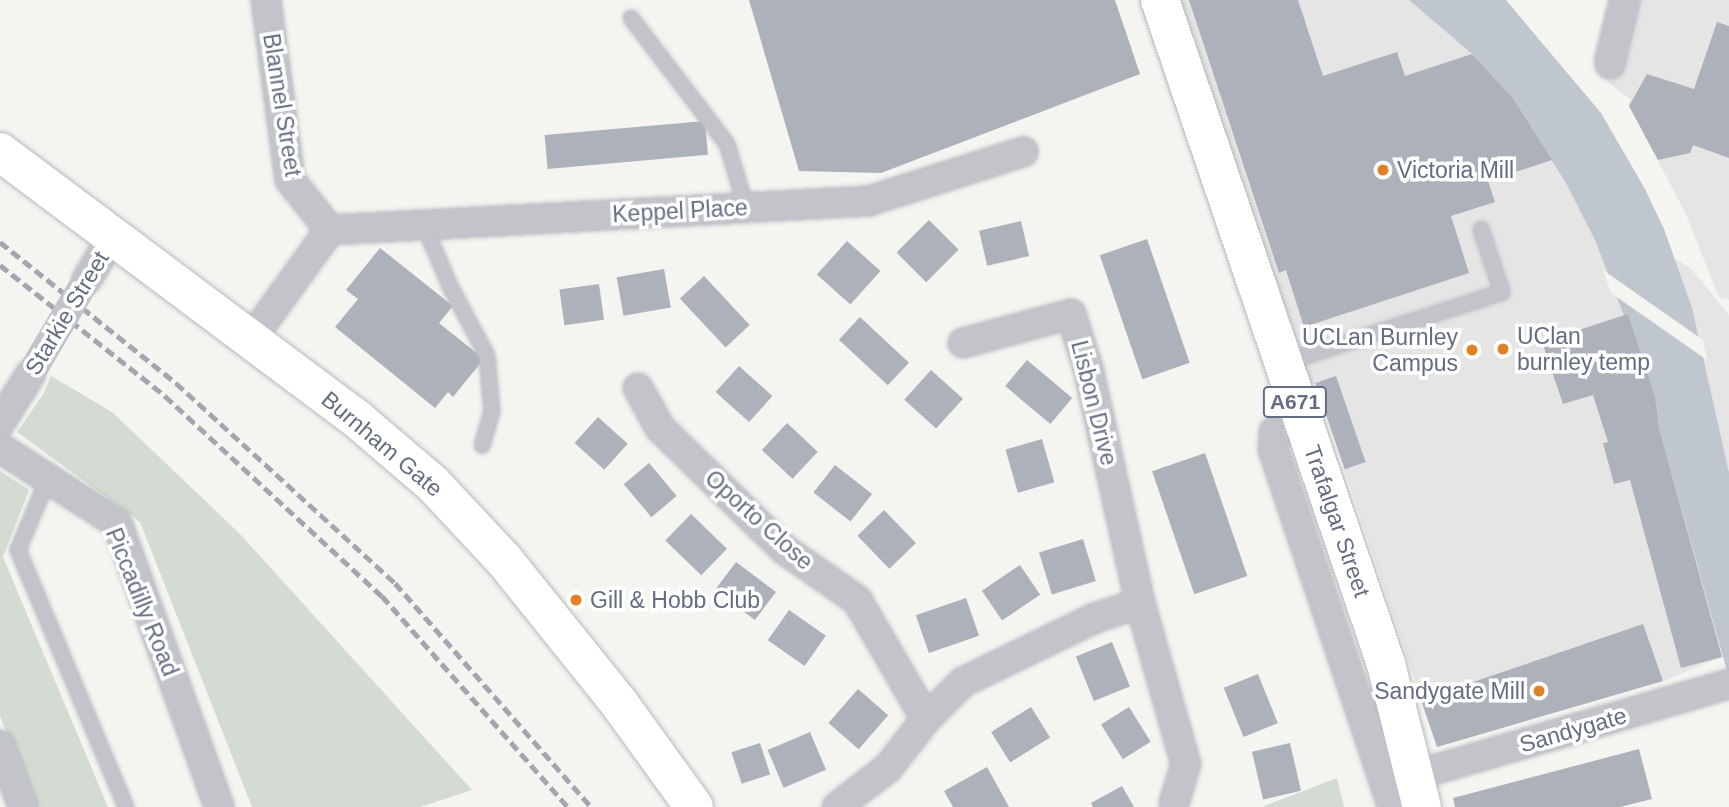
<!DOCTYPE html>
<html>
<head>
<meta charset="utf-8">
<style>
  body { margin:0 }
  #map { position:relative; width:1729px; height:807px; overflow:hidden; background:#f4f5f1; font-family:Arial,sans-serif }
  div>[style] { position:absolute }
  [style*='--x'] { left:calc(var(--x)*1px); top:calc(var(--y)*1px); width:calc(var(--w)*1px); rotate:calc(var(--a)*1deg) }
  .built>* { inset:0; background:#e4e5e4 }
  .green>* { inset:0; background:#d3dbd2 }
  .water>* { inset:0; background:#bfc6cd }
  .pier>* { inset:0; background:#f4f5f1 }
  .building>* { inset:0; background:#adb1b9; transform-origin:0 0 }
  .roads { filter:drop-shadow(0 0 2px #b7b9bf) drop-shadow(0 0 2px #b7b9bf) }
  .lane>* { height:14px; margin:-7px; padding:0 7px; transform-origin:7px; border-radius:7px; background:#c2c4c9 }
  .street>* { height:28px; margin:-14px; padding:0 14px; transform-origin:14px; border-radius:14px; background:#c2c4c9 }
  .secondary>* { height:38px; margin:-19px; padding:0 19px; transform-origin:19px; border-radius:19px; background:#fff }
  .primary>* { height:38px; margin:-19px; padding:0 19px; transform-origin:19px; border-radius:19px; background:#fff }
  .rail>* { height:5px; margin-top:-2.5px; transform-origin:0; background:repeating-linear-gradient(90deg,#a3a6ae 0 10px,transparent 0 15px) }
  .street-bridge>* { height:28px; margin:-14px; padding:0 14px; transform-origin:14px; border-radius:14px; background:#c2c4c9 }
  .dots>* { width:19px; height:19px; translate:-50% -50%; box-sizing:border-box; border:4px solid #fff; border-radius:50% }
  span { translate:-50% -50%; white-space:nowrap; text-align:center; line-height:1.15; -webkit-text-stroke:7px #fff; paint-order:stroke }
  .shield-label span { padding:2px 5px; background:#fff; border:2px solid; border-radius:5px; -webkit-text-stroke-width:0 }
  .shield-label { font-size:21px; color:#646d82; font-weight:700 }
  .street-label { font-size:23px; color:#646d82 }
  .poi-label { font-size:23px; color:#646d82 }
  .left { translate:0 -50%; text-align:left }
  .right { translate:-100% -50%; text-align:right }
</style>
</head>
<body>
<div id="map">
  <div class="built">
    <div style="clip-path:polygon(1160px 0,1409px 0,1472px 54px,1513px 98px,1567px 185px,1691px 269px,1729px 315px,1729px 658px,1722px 657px,1663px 681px,1437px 747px,1316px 384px,1289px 383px)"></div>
    <div style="clip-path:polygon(1607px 0,1729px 0,1729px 300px,1719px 298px,1686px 214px,1629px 106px,1630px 99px,1610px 84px,1592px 58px)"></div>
  </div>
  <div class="green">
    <div style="clip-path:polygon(51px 376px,112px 412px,239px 533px,472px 790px,420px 807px,252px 807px,140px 522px,17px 432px,44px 393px)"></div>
    <div style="clip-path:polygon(0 471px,29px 490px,3px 557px,108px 807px,37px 807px,0 716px)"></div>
    <div style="clip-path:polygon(1337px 778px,1344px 807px,1263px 807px,1264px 806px)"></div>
  </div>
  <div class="water">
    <div style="clip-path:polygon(1409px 0,1506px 0,1601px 113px,1645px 189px,1664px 229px,1692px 308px,1729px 473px,1729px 678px,1659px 428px,1655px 396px,1628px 315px,1624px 316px,1595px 240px,1567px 185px,1513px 98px,1472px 54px)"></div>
  </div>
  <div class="pier">
    <div style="clip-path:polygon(1603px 270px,1703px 340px,1707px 360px,1611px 293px)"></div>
  </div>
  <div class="building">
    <div style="clip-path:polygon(749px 0,1115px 0,1140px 74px,881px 173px,799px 171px)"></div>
    <div style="clip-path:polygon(1189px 0,1298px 0,1323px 76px,1397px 52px,1405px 76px,1472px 54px,1513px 98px,1552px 160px,1488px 181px,1495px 202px,1451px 216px,1469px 273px,1304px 327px,1286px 270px,1279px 273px)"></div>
    <div style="clip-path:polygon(1717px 22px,1729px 26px,1729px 158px,1693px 145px,1690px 153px,1658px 160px,1629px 106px,1647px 74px,1694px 89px)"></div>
    <div style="left:705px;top:121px;width:34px;height:161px;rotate:85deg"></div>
    <div style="left:929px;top:220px;width:42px;height:46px;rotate:45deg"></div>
    <div style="left:1021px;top:221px;width:36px;height:43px;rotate:77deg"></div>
    <div style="left:1147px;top:239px;width:131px;height:50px;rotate:71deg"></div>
    <div style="left:847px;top:241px;width:45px;height:45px;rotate:42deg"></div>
    <div style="clip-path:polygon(380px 248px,453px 306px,439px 323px,484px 359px,453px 397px,448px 392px,435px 408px,335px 327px,358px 299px,346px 290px)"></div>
    <div style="left:664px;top:269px;width:39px;height:48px;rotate:80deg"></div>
    <div style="left:704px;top:276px;width:67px;height:33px;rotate:47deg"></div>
    <div style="left:599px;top:284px;width:36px;height:40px;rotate:82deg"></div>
    <div style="clip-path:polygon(1628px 314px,1655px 396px,1659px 428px,1722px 657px,1681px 668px,1630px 480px,1614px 484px,1603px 443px,1608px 442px,1593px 395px,1563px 404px,1542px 342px)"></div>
    <div style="left:860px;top:317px;width:67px;height:31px;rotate:43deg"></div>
    <div style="left:1027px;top:360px;width:59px;height:34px;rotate:40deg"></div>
    <div style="left:739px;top:366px;width:45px;height:35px;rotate:42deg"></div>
    <div style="left:931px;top:370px;width:43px;height:40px;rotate:42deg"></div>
    <div style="left:1336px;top:376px;width:91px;height:22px;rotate:71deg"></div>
    <div style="left:598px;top:417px;width:40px;height:35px;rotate:42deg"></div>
    <div style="left:787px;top:423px;width:42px;height:37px;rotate:43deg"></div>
    <div style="left:1042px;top:439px;width:45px;height:38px;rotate:74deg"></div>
    <div style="left:1205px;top:453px;width:130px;height:56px;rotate:71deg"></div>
    <div style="left:649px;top:463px;width:43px;height:33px;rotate:50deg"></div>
    <div style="left:835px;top:465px;width:47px;height:35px;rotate:38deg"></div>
    <div style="left:884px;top:510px;width:46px;height:37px;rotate:46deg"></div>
    <div style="left:691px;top:514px;width:50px;height:37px;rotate:44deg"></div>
    <div style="left:1083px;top:539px;width:44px;height:46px;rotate:73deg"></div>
    <div style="left:736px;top:562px;width:50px;height:35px;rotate:37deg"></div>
    <div style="left:1020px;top:565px;width:36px;height:46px;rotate:56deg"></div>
    <div style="left:966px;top:598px;width:40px;height:53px;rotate:71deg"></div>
    <div style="left:789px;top:610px;width:45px;height:37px;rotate:35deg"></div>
    <div style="clip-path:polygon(1643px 624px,1663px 681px,1437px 747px,1421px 700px)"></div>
    <div style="left:1112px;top:642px;width:48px;height:39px;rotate:68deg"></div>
    <div style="left:1258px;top:674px;width:53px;height:37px;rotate:68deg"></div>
    <div style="left:858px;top:689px;width:40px;height:45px;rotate:41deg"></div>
    <div style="left:1031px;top:707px;width:36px;height:47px;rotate:58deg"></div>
    <div style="left:1129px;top:707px;width:41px;height:33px;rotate:58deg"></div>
    <div style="left:810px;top:732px;width:41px;height:46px;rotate:67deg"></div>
    <div style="left:760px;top:743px;width:33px;height:30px;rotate:72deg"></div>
    <div style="left:1290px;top:743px;width:49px;height:39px;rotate:77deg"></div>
    <div style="clip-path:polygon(1639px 749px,1652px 799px,1620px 807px,1455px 807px,1453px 798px)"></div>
    <div style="clip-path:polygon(987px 767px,1009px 807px,953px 807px,944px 791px)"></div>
    <div style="clip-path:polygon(1122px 786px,1134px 807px,1093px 807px,1091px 803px)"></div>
  </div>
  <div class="roads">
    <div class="lane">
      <div style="--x:631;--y:18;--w:158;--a:52.7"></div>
      <div style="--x:727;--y:144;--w:66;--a:73.2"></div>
      <div style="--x:424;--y:225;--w:66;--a:66.9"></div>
      <div style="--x:450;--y:286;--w:79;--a:62.1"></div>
      <div style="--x:487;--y:356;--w:55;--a:84.8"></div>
      <div style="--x:492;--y:411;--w:36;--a:106"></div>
      <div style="--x:1284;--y:363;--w:229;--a:-18"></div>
      <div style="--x:1502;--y:292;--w:66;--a:-108.4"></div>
      <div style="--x:48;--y:479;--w:77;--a:112.9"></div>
      <div style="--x:18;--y:550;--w:279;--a:67.2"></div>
    </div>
    <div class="street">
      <div style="--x:1610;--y:64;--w:66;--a:-76.8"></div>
      <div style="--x:330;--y:230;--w:540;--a:-3.08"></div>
      <div style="--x:869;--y:201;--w:162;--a:-17.7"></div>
      <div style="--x:87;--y:279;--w:48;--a:-58.6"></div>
      <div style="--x:251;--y:339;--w:135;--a:-54.1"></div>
      <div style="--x:330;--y:230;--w:64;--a:-128.7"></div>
      <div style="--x:290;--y:180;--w:182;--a:-97.6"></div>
      <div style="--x:963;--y:343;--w:112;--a:-15"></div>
      <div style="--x:1071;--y:314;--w:57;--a:72.5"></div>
      <div style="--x:1088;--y:368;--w:241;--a:77.5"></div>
      <div style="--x:638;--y:388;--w:46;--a:61.2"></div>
      <div style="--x:660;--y:428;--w:175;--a:44.3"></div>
      <div style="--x:785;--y:550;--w:88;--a:34.8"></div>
      <div style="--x:857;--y:600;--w:138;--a:59.9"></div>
      <div style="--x:1299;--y:412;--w:32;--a:141"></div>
      <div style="--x:1274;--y:432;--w:17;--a:93"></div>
      <div style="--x:1273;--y:449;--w:378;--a:71.5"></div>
      <div style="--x:0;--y:423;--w:57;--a:-58"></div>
      <div style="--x:0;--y:448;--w:139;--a:32.7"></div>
      <div style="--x:117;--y:523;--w:302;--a:70.2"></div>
      <div style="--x:0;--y:745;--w:66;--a:69.6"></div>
      <div style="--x:1416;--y:775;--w:326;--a:-16.2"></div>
      <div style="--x:837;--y:807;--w:64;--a:-37.4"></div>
      <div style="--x:888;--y:768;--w:62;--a:-52.2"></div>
      <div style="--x:926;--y:719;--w:52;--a:-45"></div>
      <div style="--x:963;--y:682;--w:147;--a:-25.9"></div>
      <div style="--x:1095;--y:618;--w:47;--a:-18.4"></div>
      <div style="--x:1140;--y:603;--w:167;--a:74.1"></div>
      <div style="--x:1186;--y:764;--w:41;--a:107.1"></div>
    </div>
    <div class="secondary">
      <div style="--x:0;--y:152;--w:446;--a:36.8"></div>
      <div style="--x:357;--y:419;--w:100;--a:40.5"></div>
      <div style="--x:433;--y:484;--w:104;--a:46.9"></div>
      <div style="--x:504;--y:560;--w:184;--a:51.2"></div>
      <div style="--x:619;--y:703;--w:128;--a:54.2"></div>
    </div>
    <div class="primary">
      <div style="--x:1160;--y:0;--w:701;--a:71.2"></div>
      <div style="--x:1386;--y:664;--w:147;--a:75.9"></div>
    </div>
  </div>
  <div class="rail">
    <div style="--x:0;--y:242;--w:226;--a:38.7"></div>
    <div style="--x:176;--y:383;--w:297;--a:42.4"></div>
    <div style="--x:395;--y:583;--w:298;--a:48.8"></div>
    <div style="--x:0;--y:265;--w:211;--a:38.4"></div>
    <div style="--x:165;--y:396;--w:295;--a:42.7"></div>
    <div style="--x:382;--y:596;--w:281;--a:48.6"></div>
  </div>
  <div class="street-bridge">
    <div style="--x:30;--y:375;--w:112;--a:-59.3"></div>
  </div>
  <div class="dots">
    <div style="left:1383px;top:170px;background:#e18025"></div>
    <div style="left:1503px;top:349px;background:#e18025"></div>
    <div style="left:1472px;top:350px;background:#e18025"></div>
    <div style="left:576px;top:600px;background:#e18025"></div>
    <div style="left:1539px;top:691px;background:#e18025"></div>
  </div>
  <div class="shield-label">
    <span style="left:1295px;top:402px">A671</span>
  </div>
  <div class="street-label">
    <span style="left:282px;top:105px;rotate:81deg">Blannel Street</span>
    <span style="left:680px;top:211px;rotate:-3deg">Keppel Place</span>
    <span style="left:67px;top:313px;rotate:-59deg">Starkie Street</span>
    <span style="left:1094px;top:403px;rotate:76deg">Lisbon Drive</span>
    <span style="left:382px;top:444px;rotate:40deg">Burnham Gate</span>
    <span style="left:759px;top:520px;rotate:42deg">Oporto Close</span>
    <span style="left:1337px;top:521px;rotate:71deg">Trafalgar Street</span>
    <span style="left:142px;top:602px;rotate:68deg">Piccadilly Road</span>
    <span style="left:1573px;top:730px;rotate:-16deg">Sandygate</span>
  </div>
  <div class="poi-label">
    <span class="left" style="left:1397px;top:170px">Victoria Mill</span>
    <span class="left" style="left:1517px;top:349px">UClan<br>burnley temp</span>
    <span class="right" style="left:1458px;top:350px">UCLan Burnley<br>Campus</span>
    <span class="left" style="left:590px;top:600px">Gill &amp; Hobb Club</span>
    <span class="right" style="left:1525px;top:691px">Sandygate Mill</span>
  </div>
</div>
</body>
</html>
